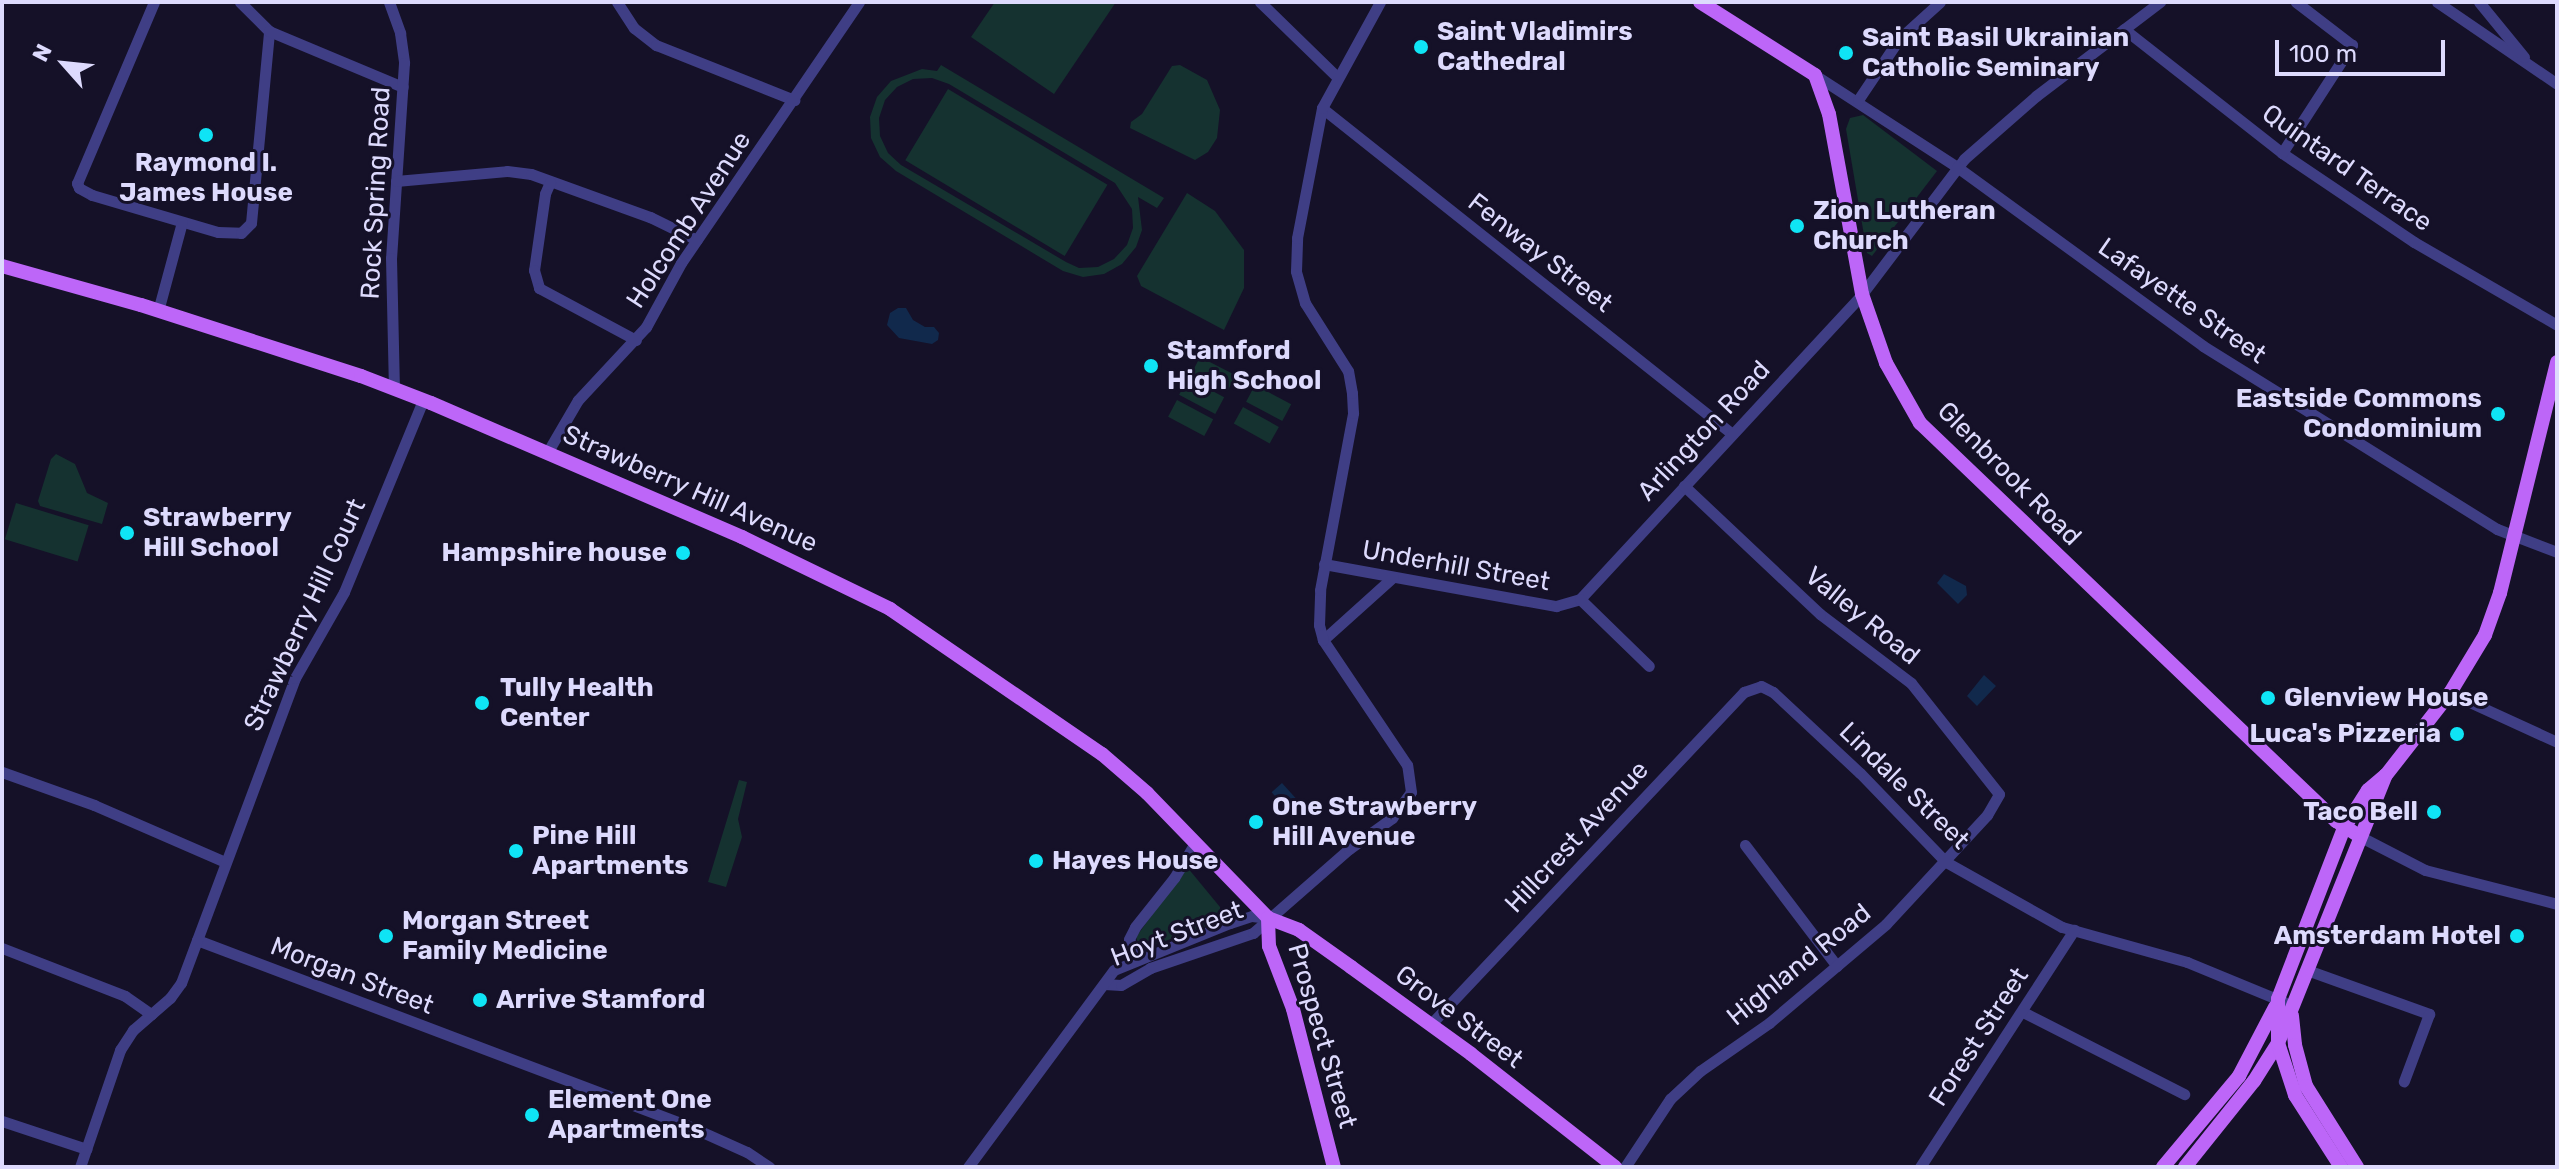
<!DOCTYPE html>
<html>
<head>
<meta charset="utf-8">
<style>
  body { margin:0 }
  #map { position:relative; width:2559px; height:1169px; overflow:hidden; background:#151128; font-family:Rubik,sans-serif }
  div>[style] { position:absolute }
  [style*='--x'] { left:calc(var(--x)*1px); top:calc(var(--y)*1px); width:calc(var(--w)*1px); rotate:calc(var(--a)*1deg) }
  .green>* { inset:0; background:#153230; transform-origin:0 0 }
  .water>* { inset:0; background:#11294c; transform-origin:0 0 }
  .minor>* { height:11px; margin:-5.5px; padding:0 5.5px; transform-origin:5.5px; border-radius:5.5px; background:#3f3e85 }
  .major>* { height:14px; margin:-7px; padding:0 7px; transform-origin:7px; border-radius:7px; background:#bd66f8 }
  .dots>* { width:22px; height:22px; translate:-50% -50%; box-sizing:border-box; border:4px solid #151128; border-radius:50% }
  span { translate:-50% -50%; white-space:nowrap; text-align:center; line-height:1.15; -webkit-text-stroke:6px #151128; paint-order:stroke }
  .poi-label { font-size:26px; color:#dddafd; font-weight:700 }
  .left { translate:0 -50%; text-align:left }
  .right { translate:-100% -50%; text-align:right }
  .street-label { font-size:26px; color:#dddafd }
  .frame { position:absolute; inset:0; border:4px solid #dddafd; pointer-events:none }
  .north { position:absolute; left:24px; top:24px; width:80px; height:80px; -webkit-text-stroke:6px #151128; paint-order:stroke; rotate:297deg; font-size:22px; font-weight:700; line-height:32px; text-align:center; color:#dddafd }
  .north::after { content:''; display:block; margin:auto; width:28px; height:36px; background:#dddafd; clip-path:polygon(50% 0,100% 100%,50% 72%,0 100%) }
  .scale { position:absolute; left:2275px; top:40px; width:170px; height:36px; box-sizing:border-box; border:4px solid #dddafd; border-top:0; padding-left:10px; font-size:24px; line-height:28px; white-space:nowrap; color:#dddafd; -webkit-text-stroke:6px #151128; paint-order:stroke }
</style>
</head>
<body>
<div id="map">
  <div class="green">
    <div style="clip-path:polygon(995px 2px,1116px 2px,1054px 94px,971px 37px)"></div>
    <div style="clip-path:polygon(evenodd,941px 65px,1164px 198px,1157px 208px,1138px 197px,1142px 230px,1136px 247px,1122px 264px,1104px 274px,1083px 277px,1063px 271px,896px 171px,880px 157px,871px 138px,870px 117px,877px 97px,891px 81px,922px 69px,937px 71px,941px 65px,932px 78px,949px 84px,1115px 183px,1132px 209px,1133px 228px,1127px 245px,1114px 259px,1098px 267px,1079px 268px,1066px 262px,901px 165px,888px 153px,880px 136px,879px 118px,885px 100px,897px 87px,913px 79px,932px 78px)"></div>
    <div style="clip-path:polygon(1180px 65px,1207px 80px,1220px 110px,1217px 138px,1208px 152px,1195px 160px,1130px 128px,1131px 122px,1142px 114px,1172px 66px)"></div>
    <div style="left:948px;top:89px;width:186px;height:83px;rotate:31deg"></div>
    <div style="clip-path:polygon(1863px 115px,1937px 171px,1872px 256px,1867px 253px,1846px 129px,1850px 118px)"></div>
    <div style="clip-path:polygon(1187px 193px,1215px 211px,1244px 250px,1244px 288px,1224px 330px,1141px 286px,1137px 276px)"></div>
    <div style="left:1200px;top:357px;width:40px;height:18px;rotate:27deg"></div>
    <div style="left:1188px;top:378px;width:41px;height:19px;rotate:28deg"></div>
    <div style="left:1255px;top:385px;width:41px;height:19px;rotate:28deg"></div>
    <div style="left:1177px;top:400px;width:41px;height:19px;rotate:28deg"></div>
    <div style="left:1243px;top:407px;width:41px;height:19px;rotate:29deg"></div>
    <div style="clip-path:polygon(56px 454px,75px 464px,87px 493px,108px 503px,102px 524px,40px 506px,38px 501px,51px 459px)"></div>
    <div style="left:16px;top:503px;width:76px;height:38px;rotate:17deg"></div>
    <div style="clip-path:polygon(739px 780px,747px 782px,738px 819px,742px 837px,726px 887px,708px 882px)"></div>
    <div style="clip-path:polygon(1187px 867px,1220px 907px,1220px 917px,1207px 926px,1140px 950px,1136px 937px)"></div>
  </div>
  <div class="water">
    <div style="clip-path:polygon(898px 308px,906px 308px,913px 320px,925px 327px,934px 327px,939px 333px,938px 340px,932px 344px,899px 338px,887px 325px,890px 313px)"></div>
    <div style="clip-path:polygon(1944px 574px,1966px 586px,1967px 595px,1958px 604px,1937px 583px)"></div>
    <div style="clip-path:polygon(1984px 675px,1996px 686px,1977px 706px,1967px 696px)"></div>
    <div style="left:1282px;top:783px;width:27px;height:14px;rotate:48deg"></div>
  </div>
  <div class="minor">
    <div style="--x:154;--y:2;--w:197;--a:113"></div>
    <div style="--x:77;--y:183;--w:5;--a:68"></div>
    <div style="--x:79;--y:188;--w:15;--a:28"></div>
    <div style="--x:92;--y:195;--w:131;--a:16.4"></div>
    <div style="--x:218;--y:232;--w:23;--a:2"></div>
    <div style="--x:241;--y:233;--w:14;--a:-45"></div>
    <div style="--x:251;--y:223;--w:193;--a:-84.6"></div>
    <div style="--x:240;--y:2;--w:41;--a:45"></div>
    <div style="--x:269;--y:31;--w:145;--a:22.7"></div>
    <div style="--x:389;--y:2;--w:33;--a:70"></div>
    <div style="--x:400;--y:33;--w:30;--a:82"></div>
    <div style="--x:404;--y:63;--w:195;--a:93.8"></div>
    <div style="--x:391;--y:258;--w:131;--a:88.7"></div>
    <div style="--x:617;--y:2;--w:31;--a:57"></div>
    <div style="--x:634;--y:28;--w:28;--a:38"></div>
    <div style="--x:656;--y:45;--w:149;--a:21.7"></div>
    <div style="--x:1260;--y:2;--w:107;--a:44.2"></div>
    <div style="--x:2437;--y:2;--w:145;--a:34.3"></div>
    <div style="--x:2479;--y:2;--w:71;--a:50.7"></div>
    <div style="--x:2124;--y:29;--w:201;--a:38.1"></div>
    <div style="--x:2282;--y:153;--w:159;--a:34"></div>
    <div style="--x:2414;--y:242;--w:165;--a:30.1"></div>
    <div style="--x:1815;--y:75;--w:169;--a:32.9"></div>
    <div style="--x:1957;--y:167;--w:304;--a:36"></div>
    <div style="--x:2203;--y:346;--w:346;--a:31.9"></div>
    <div style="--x:2497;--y:529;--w:64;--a:21"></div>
    <div style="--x:1858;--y:100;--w:73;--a:-56.1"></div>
    <div style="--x:1899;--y:39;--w:55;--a:-42.1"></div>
    <div style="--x:1322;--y:108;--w:522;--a:38.47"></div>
    <div style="--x:2282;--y:153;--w:129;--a:-57.1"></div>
    <div style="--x:2352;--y:45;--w:71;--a:-142.5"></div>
    <div style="--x:396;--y:181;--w:111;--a:-5.1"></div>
    <div style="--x:507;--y:171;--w:24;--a:7"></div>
    <div style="--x:531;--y:174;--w:127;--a:19.9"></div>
    <div style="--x:650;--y:217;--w:52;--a:26.1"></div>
    <div style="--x:550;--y:182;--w:13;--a:113"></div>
    <div style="--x:545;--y:194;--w:77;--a:98.2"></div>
    <div style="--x:534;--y:270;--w:19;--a:74"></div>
    <div style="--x:539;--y:288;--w:110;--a:28.2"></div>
    <div style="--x:158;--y:311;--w:92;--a:-74.9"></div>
    <div style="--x:547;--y:453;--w:61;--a:-59.7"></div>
    <div style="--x:578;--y:400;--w:100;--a:-47"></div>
    <div style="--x:646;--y:327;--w:73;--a:-61.3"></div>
    <div style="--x:681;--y:263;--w:316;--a:-55.7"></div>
    <div style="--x:1324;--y:564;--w:236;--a:10.3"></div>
    <div style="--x:1556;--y:606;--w:25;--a:-16"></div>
    <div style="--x:1580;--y:599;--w:415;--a:-47.2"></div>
    <div style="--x:1862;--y:294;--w:169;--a:-52.9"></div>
    <div style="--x:1964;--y:159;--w:96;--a:-41.2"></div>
    <div style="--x:2036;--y:96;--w:156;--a:-37.2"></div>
    <div style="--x:1580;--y:599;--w:96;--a:44.2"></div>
    <div style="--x:1323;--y:640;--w:94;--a:-42"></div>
    <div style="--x:2450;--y:693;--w:118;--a:24.6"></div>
    <div style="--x:2;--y:772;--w:98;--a:19.7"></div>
    <div style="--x:94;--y:805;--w:143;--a:23.5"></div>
    <div style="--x:2359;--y:836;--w:74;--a:27.3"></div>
    <div style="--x:2425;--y:870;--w:136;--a:14.4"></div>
    <div style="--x:1745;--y:845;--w:152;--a:52.8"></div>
    <div style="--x:197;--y:940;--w:528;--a:20.73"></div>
    <div style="--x:691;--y:1127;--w:61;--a:24.1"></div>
    <div style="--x:747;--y:1152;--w:27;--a:34"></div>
    <div style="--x:2;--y:948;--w:132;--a:21.3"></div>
    <div style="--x:125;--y:996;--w:32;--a:35"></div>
    <div style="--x:1137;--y:960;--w:22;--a:-111"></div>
    <div style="--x:1129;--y:939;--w:13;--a:-63"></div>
    <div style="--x:1135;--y:927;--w:63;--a:-51.5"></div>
    <div style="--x:1174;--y:878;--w:41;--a:-59"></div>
    <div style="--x:2307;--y:970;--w:130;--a:19.8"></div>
    <div style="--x:2429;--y:1014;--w:72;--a:110.5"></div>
    <div style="--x:1104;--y:984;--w:17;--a:3"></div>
    <div style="--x:1121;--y:985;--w:34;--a:-30"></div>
    <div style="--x:1150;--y:968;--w:109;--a:-18.8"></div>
    <div style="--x:1253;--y:933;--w:128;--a:-41.2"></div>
    <div style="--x:1349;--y:849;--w:53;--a:-35.8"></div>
    <div style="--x:1392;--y:818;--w:32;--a:-54"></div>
    <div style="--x:1411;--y:792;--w:27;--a:-98"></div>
    <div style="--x:1407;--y:765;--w:151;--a:-123.9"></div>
    <div style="--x:1323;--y:640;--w:16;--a:-105"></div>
    <div style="--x:1319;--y:625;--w:35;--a:-88"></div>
    <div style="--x:1320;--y:590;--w:180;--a:-79.4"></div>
    <div style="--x:1353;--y:413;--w:20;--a:-93"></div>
    <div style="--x:1352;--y:393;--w:22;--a:-100"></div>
    <div style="--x:1348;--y:371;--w:80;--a:-122.3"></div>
    <div style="--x:1305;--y:303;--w:33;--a:-106"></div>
    <div style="--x:1296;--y:271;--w:33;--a:-88"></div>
    <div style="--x:1297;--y:238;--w:132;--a:-79.1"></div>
    <div style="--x:1322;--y:108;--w:121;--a:-61.3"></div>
    <div style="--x:2023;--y:1012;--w:181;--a:27"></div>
    <div style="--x:1430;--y:1025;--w:458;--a:-46.7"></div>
    <div style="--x:1744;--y:692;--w:18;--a:-19"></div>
    <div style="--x:1761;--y:686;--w:13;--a:27"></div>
    <div style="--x:1773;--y:692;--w:119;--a:43"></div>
    <div style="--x:1860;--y:773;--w:124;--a:46"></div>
    <div style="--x:1946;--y:862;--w:133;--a:29.3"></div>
    <div style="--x:2062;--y:927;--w:130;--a:15.6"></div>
    <div style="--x:2187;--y:962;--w:105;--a:22.4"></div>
    <div style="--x:2;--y:1121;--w:89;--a:18.4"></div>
    <div style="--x:80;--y:1167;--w:124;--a:-71.1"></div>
    <div style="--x:120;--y:1050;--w:24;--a:-57"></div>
    <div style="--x:133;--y:1030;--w:49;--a:-40.9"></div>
    <div style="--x:170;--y:998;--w:19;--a:-54"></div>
    <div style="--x:181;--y:983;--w:326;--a:-69.5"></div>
    <div style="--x:295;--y:678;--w:99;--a:-60.3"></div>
    <div style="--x:344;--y:592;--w:208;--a:-67.6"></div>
    <div style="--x:968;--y:1167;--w:245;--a:-53.5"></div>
    <div style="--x:1114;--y:970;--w:125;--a:-22.1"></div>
    <div style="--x:1230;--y:923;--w:23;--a:-18"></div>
    <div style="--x:1252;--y:916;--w:16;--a:7"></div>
    <div style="--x:1625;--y:1167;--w:82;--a:-56.5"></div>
    <div style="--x:1670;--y:1099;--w:41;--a:-43"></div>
    <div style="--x:1700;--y:1071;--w:84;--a:-34.8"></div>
    <div style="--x:1769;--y:1023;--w:153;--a:-40.2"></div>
    <div style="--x:1886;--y:924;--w:149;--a:-47.2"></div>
    <div style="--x:1987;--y:815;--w:24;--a:-60"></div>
    <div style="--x:1999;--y:794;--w:142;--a:-128.4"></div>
    <div style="--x:1911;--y:683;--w:114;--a:-142.8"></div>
    <div style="--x:1820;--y:614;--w:187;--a:-136.7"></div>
    <div style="--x:1920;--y:1167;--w:283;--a:-57"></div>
  </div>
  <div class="major">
    <div style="--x:1700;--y:2;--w:136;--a:32.4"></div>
    <div style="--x:1815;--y:75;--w:41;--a:70.3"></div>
    <div style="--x:1829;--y:114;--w:183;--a:79.6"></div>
    <div style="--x:1862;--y:294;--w:73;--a:70.8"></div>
    <div style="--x:1886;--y:363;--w:69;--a:60.5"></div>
    <div style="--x:1920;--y:423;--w:576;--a:43.73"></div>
    <div style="--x:2336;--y:821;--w:27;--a:33"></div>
    <div style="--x:2;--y:266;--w:144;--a:15.7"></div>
    <div style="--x:141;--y:305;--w:231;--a:17.9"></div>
    <div style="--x:361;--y:376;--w:75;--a:21.1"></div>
    <div style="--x:431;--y:403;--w:339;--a:23.3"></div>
    <div style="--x:742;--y:537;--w:165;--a:25.9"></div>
    <div style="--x:890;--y:609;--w:257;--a:34.4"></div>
    <div style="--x:1102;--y:754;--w:60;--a:40.9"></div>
    <div style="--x:1147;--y:793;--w:174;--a:45.9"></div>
    <div style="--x:1268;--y:918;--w:33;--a:21"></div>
    <div style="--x:1299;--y:930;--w:64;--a:35.4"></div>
    <div style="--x:1351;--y:967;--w:148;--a:35.9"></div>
    <div style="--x:1471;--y:1054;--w:183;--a:38.1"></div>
    <div style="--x:1268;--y:918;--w:28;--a:88"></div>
    <div style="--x:1269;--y:946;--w:67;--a:69.1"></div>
    <div style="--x:1293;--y:1009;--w:163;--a:75.5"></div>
    <div style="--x:2292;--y:1016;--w:29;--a:84"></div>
    <div style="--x:2295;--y:1045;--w:42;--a:75"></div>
    <div style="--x:2306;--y:1086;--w:96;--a:57.8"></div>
    <div style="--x:2163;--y:1167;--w:119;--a:-50.1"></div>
    <div style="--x:2239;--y:1076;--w:78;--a:-62.4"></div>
    <div style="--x:2185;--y:1167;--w:110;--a:-51.3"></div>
    <div style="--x:2254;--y:1081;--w:45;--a:-57.7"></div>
    <div style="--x:2278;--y:1043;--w:289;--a:-68.1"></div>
    <div style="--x:2341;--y:1167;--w:85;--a:-122.6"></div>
    <div style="--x:2295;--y:1095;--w:55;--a:-108.1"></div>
    <div style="--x:2278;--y:1043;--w:44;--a:-90"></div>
    <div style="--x:2278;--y:999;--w:183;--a:-68.9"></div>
    <div style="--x:2344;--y:828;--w:45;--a:-57.7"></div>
    <div style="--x:2368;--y:790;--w:23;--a:-40"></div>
    <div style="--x:2386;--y:775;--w:104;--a:-52"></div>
    <div style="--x:2450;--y:693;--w:68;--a:-58.9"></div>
    <div style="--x:2485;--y:635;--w:45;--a:-70.3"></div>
    <div style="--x:2500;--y:593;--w:238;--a:-76.1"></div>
  </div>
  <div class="dots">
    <div style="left:1421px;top:47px;background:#0fe4f5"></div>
    <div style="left:1846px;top:53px;background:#0fe4f5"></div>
    <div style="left:206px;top:135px;background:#0fe4f5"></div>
    <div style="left:1797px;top:226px;background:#0fe4f5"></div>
    <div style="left:1151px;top:366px;background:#0fe4f5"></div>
    <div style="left:2498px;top:414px;background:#0fe4f5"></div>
    <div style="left:127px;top:533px;background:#0fe4f5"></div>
    <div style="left:683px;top:553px;background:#0fe4f5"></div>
    <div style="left:2268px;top:698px;background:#0fe4f5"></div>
    <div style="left:482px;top:703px;background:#0fe4f5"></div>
    <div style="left:2457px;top:734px;background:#0fe4f5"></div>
    <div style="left:2434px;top:812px;background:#0fe4f5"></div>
    <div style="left:1256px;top:822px;background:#0fe4f5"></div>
    <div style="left:516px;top:851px;background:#0fe4f5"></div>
    <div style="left:1036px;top:861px;background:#0fe4f5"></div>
    <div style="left:386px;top:936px;background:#0fe4f5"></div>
    <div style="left:2517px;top:936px;background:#0fe4f5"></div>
    <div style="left:480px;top:1000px;background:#0fe4f5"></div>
    <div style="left:532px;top:1115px;background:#0fe4f5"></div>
  </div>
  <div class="poi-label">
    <span class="left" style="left:1437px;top:47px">Saint Vladimirs<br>Cathedral</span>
    <span class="left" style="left:1862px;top:53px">Saint Basil Ukrainian<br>Catholic Seminary</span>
    <span style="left:206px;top:178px">Raymond I.<br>James House</span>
    <span class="left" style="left:1813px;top:226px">Zion Lutheran<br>Church</span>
    <span class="left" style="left:1167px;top:366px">Stamford<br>High School</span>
    <span class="right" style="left:2482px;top:414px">Eastside Commons<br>Condominium</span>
    <span class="left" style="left:143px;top:533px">Strawberry<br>Hill School</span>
    <span class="right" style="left:667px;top:553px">Hampshire house</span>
    <span class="left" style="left:500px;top:703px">Tully Health<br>Center</span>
    <span class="left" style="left:2284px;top:698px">Glenview House</span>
    <span class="right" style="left:2441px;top:734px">Luca's Pizzeria</span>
    <span class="left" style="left:1272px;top:822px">One Strawberry<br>Hill Avenue</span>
    <span class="right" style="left:2418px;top:812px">Taco Bell</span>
    <span class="left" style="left:532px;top:851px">Pine Hill<br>Apartments</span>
    <span class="left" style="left:1052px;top:861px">Hayes House</span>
    <span class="left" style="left:402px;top:936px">Morgan Street<br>Family Medicine</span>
    <span class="right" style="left:2501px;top:936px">Amsterdam Hotel</span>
    <span class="left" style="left:496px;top:1000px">Arrive Stamford</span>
    <span class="left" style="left:548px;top:1115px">Element One<br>Apartments</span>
  </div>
  <div class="street-label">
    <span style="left:2347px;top:168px;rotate:35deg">Quintard Terrace</span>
    <span style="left:376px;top:193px;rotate:-87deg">Rock Spring Road</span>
    <span style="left:689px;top:220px;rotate:-57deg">Holcomb Avenue</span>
    <span style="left:1540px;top:253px;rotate:38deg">Fenway Street</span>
    <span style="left:2182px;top:301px;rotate:35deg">Lafayette Street</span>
    <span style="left:1704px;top:431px;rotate:-47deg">Arlington Road</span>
    <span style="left:2009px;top:474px;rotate:45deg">Glenbrook Road</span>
    <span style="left:690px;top:489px;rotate:24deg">Strawberry Hill Avenue</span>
    <span style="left:1456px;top:566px;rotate:10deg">Underhill Street</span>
    <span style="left:305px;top:615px;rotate:-65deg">Strawberry Hill Court</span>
    <span style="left:1862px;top:616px;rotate:39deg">Valley Road</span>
    <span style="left:1904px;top:786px;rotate:44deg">Lindale Street</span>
    <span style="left:1577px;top:837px;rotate:-47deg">Hillcrest Avenue</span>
    <span style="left:1177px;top:934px;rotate:-21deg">Hoyt Street</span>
    <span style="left:1799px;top:965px;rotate:-39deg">Highland Road</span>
    <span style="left:352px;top:976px;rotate:21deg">Morgan Street</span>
    <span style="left:1459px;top:1017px;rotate:37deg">Grove Street</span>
    <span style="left:1322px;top:1036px;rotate:74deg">Prospect Street</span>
    <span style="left:1979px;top:1037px;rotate:-57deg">Forest Street</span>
  </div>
  <div class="frame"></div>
  <div class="north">N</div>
  <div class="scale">100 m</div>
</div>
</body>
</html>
